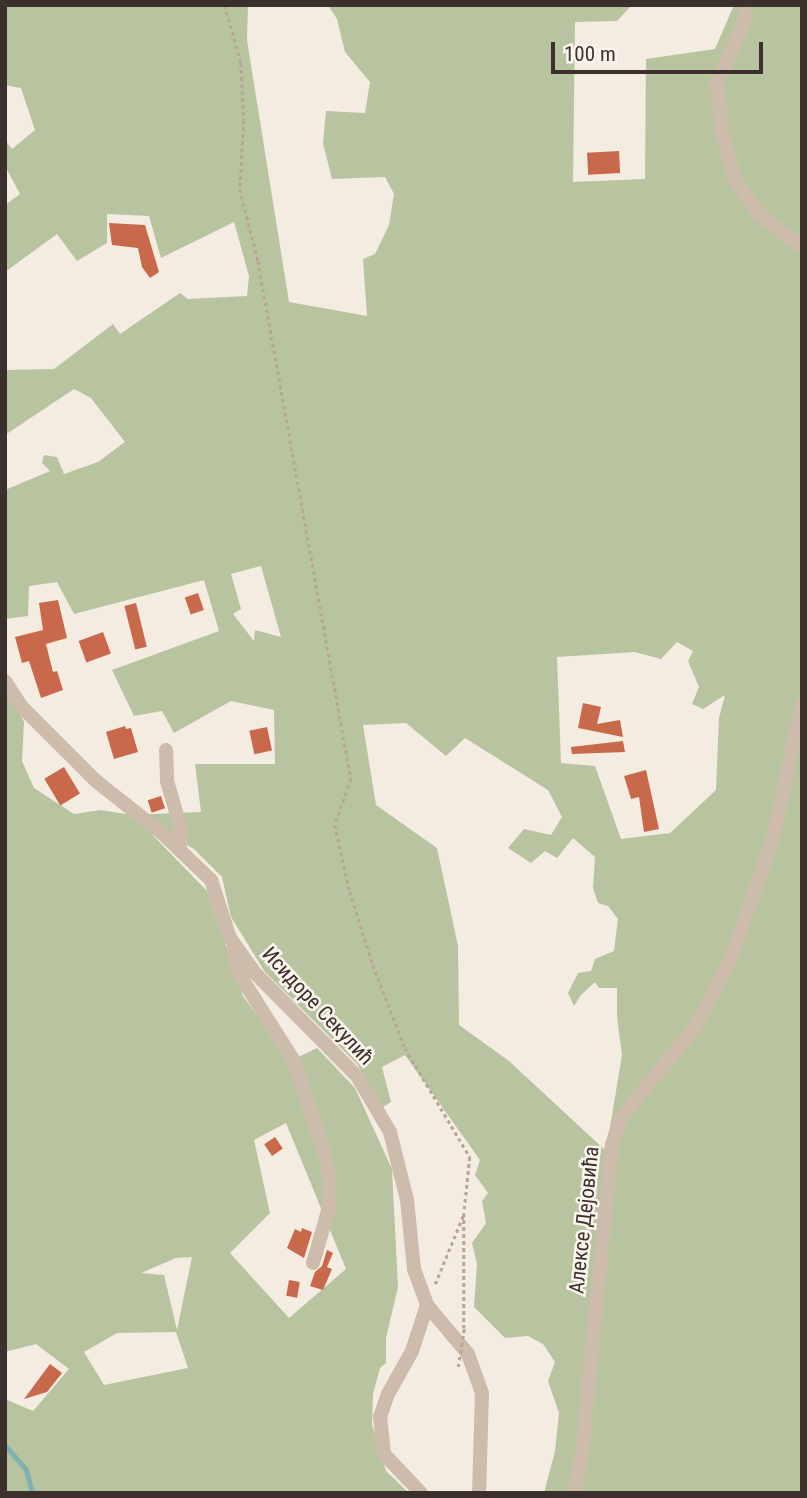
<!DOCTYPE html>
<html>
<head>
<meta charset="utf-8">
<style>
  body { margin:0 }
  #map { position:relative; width:807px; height:1498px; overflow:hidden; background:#f4ebe1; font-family:"Roboto Condensed",sans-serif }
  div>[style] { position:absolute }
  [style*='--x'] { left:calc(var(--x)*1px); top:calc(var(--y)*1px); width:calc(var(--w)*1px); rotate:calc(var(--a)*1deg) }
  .green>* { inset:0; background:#b8c4a0 }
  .stream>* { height:4.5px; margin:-2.25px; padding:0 2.25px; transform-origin:2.25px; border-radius:2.25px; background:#7fb0b2 }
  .building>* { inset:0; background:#c8694b; transform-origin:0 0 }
  .path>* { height:2.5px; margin-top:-1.25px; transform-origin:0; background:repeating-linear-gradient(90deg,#b9a596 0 3.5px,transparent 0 7px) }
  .minor>* { height:14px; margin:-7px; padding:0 7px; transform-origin:7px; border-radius:7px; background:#cdbbac }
  .path-bridge>* { height:2.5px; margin-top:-1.25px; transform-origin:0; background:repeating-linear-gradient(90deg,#b9a596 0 3.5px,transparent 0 7px) }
  span { translate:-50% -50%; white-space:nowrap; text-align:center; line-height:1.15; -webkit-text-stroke:5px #fbf5ee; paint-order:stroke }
  .street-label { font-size:21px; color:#3b302b }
  .frame { position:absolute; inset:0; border:7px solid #3b302b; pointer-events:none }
  .scale { position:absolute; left:551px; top:42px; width:212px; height:32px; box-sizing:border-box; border:4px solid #3b302b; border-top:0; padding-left:9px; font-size:21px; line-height:24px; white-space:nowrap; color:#3b302b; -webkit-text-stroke:5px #fbf5ee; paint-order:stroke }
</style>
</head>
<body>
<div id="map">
  <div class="green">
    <div style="clip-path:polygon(evenodd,5px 5px,248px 5px,247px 40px,289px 302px,367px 316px,363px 259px,375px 254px,389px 225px,394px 194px,385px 177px,332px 179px,323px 143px,326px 111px,365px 113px,370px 82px,345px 52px,337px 19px,328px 5px,632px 5px,617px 21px,575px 22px,573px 182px,645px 179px,646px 59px,715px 49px,734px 5px,802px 5px,802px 1493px,544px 1493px,555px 1451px,559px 1413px,548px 1381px,555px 1362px,543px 1344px,528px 1336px,505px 1338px,474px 1307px,477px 1264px,472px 1243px,486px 1223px,482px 1201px,488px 1193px,475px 1175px,480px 1160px,405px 1055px,382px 1067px,391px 1102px,383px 1107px,357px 1064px,265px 972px,231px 917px,222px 877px,194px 849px,135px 817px,207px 891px,243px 996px,290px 1061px,317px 1048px,355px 1088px,392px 1169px,398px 1287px,386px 1338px,386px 1363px,380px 1368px,373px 1394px,372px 1424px,386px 1471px,409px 1493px,5px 1493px,5px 1399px,33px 1411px,69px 1369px,36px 1344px,5px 1352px,5px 681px,24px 722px,22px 761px,34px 788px,74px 814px,101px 810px,132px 815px,201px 812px,195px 764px,275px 764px,274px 710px,231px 701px,174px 733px,162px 711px,134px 716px,112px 670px,219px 631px,204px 580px,74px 614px,57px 582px,29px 586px,28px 616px,5px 619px,5px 490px,50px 471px,42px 463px,44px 455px,57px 457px,64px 474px,98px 462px,125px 442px,91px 398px,74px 389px,5px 435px,5px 370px,54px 369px,113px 324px,120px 334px,180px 293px,188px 299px,247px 296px,249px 276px,234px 222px,161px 258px,149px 216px,107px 214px,107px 243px,77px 261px,57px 234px,5px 272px,5px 205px,20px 194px,5px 166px,5px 140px,12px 149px,35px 130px,21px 88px,5px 85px,5px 5px,261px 566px,281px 637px,255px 630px,254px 641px,233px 614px,241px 609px,231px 574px,261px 566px,5px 5px,677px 642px,693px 651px,688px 661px,699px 687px,692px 704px,703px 709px,725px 695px,719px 718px,716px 790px,670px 833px,621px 839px,595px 766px,561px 763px,557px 657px,635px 652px,661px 659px,677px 642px,5px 5px,406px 723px,446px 756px,465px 738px,548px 790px,562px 817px,551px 835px,524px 829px,508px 848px,531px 863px,545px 851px,557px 858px,573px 838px,595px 857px,593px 888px,598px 903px,608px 906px,618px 919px,614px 951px,595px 959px,591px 971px,578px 973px,568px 993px,574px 1006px,581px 995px,595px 982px,599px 988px,617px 988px,617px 1017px,622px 1055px,606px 1151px,509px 1061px,459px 1025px,458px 946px,437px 848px,376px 805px,363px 725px,406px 723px,5px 5px,286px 1123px,346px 1269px,289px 1318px,230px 1253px,270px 1213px,254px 1140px,286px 1123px,5px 5px,192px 1257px,177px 1330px,164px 1275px,141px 1273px,176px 1258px,192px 1257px,5px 5px,176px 1332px,188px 1368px,104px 1385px,84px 1352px,117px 1333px,176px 1332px)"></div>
  </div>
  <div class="stream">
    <div style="--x:5;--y:1445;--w:32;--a:49"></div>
    <div style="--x:26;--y:1469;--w:25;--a:74"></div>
  </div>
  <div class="building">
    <div style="left:619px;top:151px;width:22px;height:32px;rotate:87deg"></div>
    <div style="clip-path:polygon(109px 223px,145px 225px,159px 272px,150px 278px,142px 267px,138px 248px,112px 245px)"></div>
    <div style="left:198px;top:593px;width:18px;height:14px;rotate:71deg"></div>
    <div style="clip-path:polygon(58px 600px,67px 638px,46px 644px,53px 672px,57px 671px,63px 690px,41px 698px,29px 661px,22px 663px,15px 637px,43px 630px,39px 603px)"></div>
    <div style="left:136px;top:603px;width:45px;height:12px;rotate:76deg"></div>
    <div style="left:103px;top:632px;width:23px;height:26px;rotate:70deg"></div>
    <div style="clip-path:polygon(583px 703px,601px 707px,597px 724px,620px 720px,623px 737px,578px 728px)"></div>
    <div style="clip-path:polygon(125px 726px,126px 729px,131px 728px,138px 752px,114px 759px,106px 732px)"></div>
    <div style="left:267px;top:727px;width:24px;height:18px;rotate:78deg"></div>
    <div style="clip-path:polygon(623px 741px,625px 752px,572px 754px,571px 747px)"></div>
    <div style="left:64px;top:767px;width:31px;height:23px;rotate:59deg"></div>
    <div style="clip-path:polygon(646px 770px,659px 829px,644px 832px,639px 797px,631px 799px,624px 776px)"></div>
    <div style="left:161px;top:796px;width:13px;height:14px;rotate:72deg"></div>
    <div style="left:275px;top:1137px;width:14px;height:13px;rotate:56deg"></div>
    <div style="clip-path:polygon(302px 1228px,312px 1232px,304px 1258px,287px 1248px,295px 1229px,301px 1232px)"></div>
    <div style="clip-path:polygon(327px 1250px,333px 1253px,327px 1267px,332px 1269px,323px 1290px,310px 1286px,315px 1272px,322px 1266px)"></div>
    <div style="left:289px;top:1280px;width:11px;height:16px;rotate:10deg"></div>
    <div style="clip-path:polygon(50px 1364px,62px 1373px,47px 1392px,24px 1399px)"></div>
  </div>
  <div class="path">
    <div style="--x:225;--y:5;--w:60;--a:74.6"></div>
    <div style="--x:241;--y:63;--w:57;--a:87"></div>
    <div style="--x:244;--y:120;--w:69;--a:93.3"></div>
    <div style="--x:240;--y:189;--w:74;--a:76"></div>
    <div style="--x:258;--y:261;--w:526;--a:79.82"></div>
    <div style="--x:351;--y:779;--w:49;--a:109.2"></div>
    <div style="--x:335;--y:825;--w:69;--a:77.4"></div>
    <div style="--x:350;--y:892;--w:77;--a:72.5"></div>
    <div style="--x:373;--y:965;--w:89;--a:68.9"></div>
    <div style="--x:405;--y:1048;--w:127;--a:59.2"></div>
    <div style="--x:470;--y:1157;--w:56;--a:96.1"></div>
    <div style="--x:464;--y:1213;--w:115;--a:90"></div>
    <div style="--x:435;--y:1284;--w:74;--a:-67.6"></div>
  </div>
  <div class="minor">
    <div style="--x:747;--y:5;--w:26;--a:103"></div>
    <div style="--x:741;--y:30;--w:56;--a:115.2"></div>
    <div style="--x:717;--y:81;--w:52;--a:84.5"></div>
    <div style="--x:722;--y:133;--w:49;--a:74.5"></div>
    <div style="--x:735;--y:180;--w:40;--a:55.1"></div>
    <div style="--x:758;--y:213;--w:56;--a:37.7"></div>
    <div style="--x:5;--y:681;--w:31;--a:57"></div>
    <div style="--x:22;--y:707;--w:105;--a:45"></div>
    <div style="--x:96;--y:781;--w:85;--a:38.3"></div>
    <div style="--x:163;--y:834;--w:66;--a:43.8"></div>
    <div style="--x:211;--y:880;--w:61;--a:71.9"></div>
    <div style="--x:230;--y:938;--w:43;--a:54.5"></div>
    <div style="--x:255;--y:973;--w:145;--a:45.3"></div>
    <div style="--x:357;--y:1076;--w:65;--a:59.5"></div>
    <div style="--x:390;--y:1132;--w:70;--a:76"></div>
    <div style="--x:407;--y:1200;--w:69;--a:84.2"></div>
    <div style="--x:414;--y:1269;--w:38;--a:70"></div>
    <div style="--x:427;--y:1305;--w:64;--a:50.1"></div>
    <div style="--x:468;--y:1354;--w:41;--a:70.3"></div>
    <div style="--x:482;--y:1393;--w:100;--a:91.7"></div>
    <div style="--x:166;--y:750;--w:31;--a:88"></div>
    <div style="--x:167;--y:781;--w:50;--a:73.7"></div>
    <div style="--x:181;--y:829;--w:21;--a:93"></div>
    <div style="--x:233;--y:949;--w:26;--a:77"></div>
    <div style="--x:239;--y:974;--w:103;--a:57.7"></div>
    <div style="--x:294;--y:1061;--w:99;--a:71.7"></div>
    <div style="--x:325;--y:1155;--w:29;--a:80"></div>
    <div style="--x:330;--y:1184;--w:27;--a:94"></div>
    <div style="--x:328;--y:1211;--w:54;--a:106.1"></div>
    <div style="--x:421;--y:1493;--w:54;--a:-133.5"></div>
    <div style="--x:384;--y:1454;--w:37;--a:-96"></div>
    <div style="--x:380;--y:1417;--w:24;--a:-71"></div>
    <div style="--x:388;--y:1394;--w:49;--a:-60.8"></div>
    <div style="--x:412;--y:1351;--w:48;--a:-71.9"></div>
    <div style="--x:575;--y:1493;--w:50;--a:-80.7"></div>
    <div style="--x:583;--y:1444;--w:300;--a:-84.5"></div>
    <div style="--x:612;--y:1145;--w:27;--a:-73"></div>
    <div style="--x:620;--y:1119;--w:119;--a:-50.8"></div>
    <div style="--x:695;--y:1027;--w:76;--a:-62.4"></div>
    <div style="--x:730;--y:960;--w:125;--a:-70.4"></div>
    <div style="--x:772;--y:842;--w:141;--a:-77.7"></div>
  </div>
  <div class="path-bridge">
    <div style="--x:458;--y:1367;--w:39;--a:-81"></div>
  </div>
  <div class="street-label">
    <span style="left:318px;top:1006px;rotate:47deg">Исидоре Секулић</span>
    <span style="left:584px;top:1220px;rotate:-84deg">Алексе Дејовића</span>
  </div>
  <div class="frame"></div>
  <div class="scale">100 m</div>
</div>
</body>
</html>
